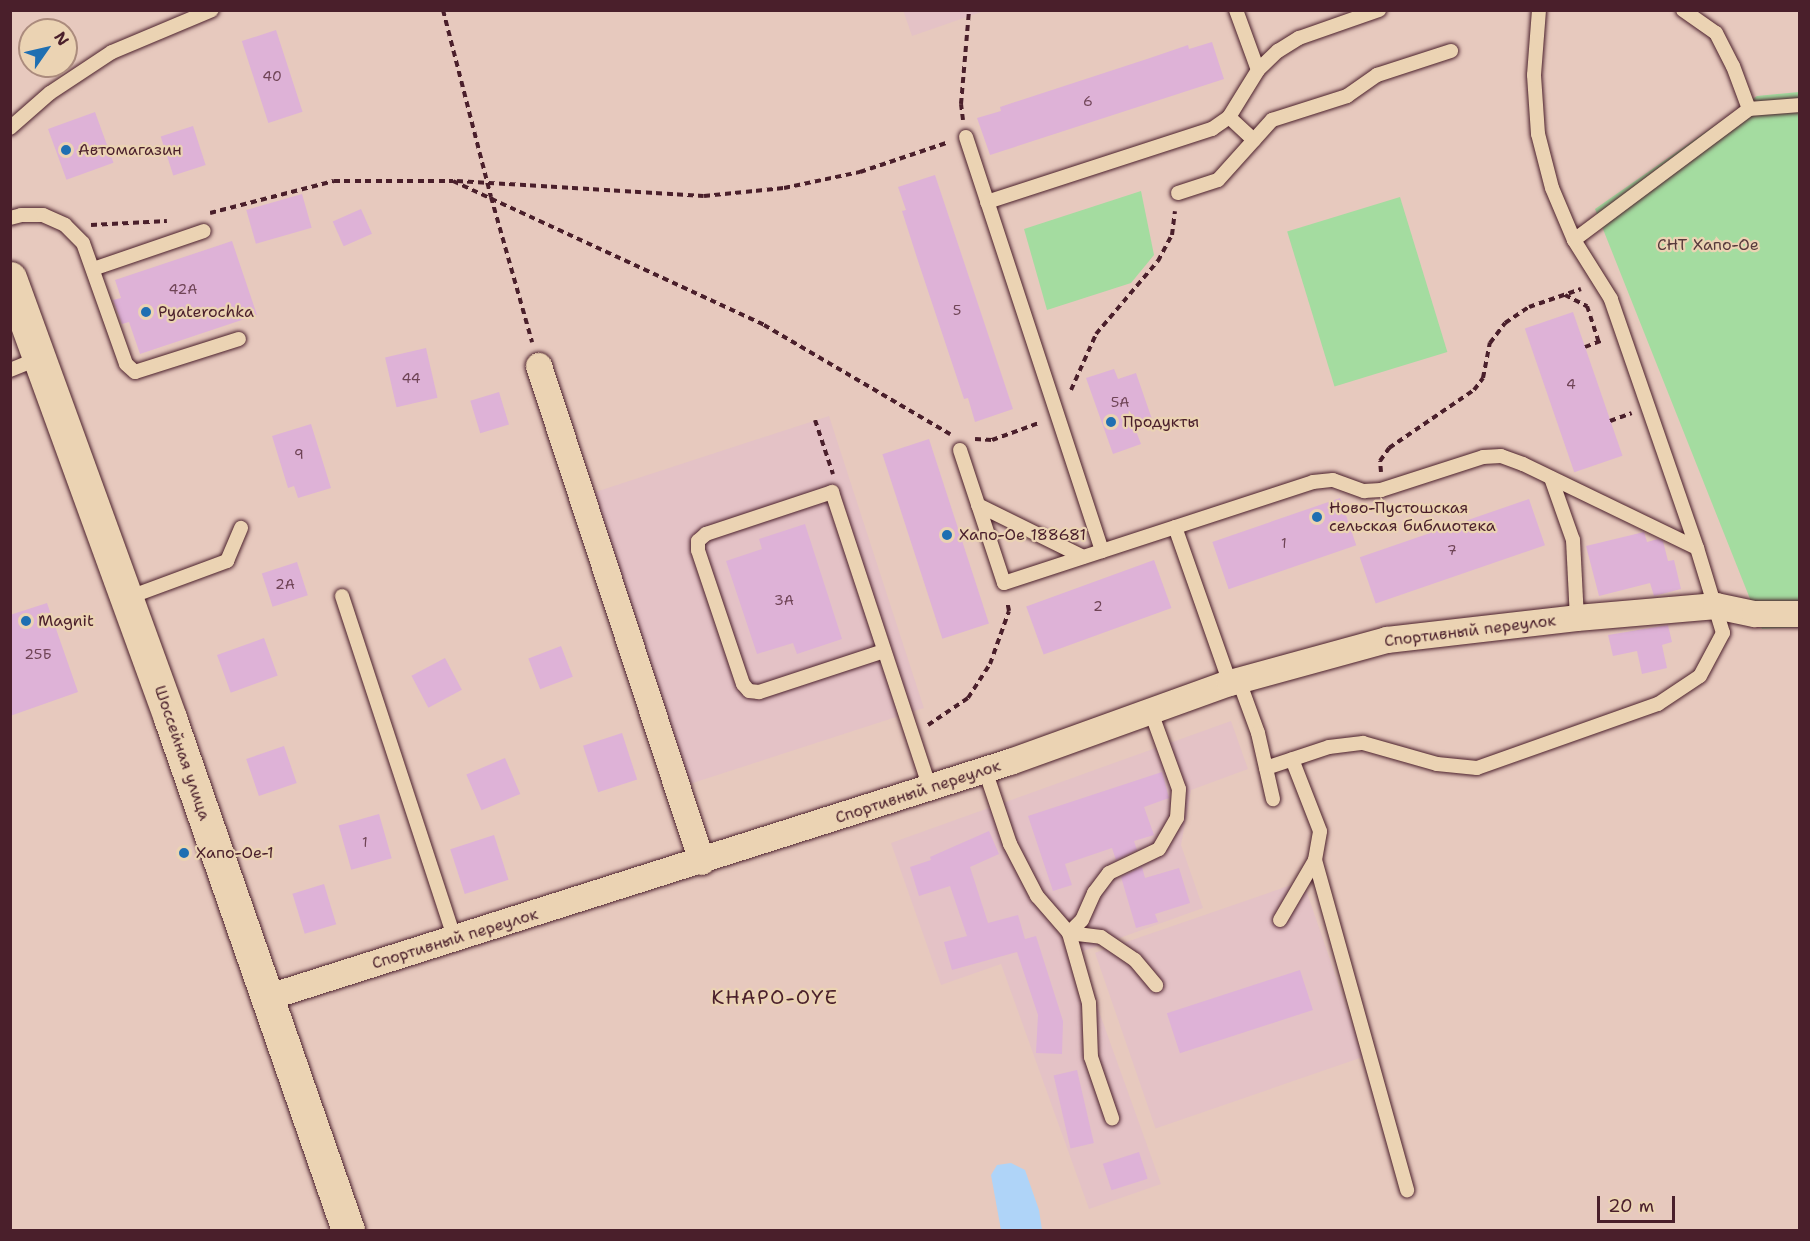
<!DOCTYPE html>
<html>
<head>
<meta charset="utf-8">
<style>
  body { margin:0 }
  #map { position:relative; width:1810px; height:1241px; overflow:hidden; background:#e7c9be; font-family:"Shantell Sans",sans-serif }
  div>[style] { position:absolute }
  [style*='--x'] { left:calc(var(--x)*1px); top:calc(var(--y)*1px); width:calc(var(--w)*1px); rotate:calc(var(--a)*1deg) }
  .built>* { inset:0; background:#e4c2c6; transform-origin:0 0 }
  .green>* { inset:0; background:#a4dca0; transform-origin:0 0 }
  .water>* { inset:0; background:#afd4f8 }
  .building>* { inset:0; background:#deb2d7; transform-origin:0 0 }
  .path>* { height:4px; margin-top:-2px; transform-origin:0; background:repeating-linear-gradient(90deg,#4a1f2b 0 6px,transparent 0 10.5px) }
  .roads { filter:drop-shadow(0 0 2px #4a1f2b) drop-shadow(0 0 2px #4a1f2b) }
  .service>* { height:14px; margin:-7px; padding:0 7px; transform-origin:7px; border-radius:7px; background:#ebd3b3 }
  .minor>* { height:26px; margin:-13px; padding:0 13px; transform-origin:13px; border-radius:13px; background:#ebd3b3 }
  .tertiary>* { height:33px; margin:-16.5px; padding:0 16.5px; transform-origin:16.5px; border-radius:16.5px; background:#ebd3b3 }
  .dots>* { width:16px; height:16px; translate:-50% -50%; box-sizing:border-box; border:3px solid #ebd3b3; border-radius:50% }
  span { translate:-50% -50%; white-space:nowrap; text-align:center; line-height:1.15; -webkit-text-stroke:4.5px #ebd3b3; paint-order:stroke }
  .number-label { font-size:14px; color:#6f4456 }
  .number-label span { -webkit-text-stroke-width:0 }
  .poi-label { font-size:16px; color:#4a1f2b }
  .left { translate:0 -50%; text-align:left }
  .park-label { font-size:16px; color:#583b3d }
  .street-label { font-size:16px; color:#4a1f2b }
  .quarter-label { font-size:20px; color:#4a1f2b; letter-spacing:1.5px }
  .frame { position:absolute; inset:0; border:12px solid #4a1f2b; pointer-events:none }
  .north { position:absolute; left:18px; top:18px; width:60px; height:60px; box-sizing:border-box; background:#ebd3b3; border:2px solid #ab8b7d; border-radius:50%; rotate:56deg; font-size:16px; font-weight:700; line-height:24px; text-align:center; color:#4a1f2b }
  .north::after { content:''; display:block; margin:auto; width:21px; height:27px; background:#1f6fb2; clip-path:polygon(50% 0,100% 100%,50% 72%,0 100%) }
  .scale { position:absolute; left:1597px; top:1196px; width:78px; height:27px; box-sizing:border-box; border:3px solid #4a1f2b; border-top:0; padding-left:8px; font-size:18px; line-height:21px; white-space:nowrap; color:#4a1f2b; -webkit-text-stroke:4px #ebd3b3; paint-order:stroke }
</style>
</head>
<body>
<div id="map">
  <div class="built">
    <div style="clip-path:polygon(903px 10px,984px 10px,984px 11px,912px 36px)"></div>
    <div style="left:829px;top:416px;width:307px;height:248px;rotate:72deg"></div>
    <div style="clip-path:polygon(1231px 721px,1248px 769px,1191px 790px,1181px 845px,1203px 908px,1078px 953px,1161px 1184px,1089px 1209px,1001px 964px,941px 985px,891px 843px)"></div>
    <div style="left:1303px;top:881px;width:186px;height:220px;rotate:71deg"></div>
  </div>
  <div class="green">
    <div style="clip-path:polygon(1799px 92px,1799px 627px,1762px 629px,1595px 209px,1757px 96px)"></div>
    <div style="clip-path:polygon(1141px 191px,1154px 255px,1131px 283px,1047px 310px,1024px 229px)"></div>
    <div style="left:1400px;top:197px;width:162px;height:118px;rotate:73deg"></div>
  </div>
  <div class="water">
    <div style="clip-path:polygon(1011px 1163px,1025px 1170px,1039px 1210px,1042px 1230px,1001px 1230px,991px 1175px,997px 1165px)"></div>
  </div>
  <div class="building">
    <div style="left:276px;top:30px;width:86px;height:36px;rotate:72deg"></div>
    <div style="clip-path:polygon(1212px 42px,1224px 79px,990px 155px,977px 118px,1001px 111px,1000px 107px,1150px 58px,1188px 45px,1189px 49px)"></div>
    <div style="left:95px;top:112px;width:54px;height:50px;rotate:70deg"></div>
    <div style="left:193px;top:126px;width:41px;height:34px;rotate:72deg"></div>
    <div style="clip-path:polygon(935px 175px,1013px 409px,975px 422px,968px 398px,964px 399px,917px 258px,902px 211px,906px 210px,898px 187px)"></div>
    <div style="left:302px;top:194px;width:35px;height:58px;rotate:74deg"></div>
    <div style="left:361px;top:209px;width:27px;height:31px;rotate:66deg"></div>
    <div style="clip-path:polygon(232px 241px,257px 315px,140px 354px,129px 322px,122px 324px,113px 300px,121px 298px,115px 280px)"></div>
    <div style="left:1573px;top:312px;width:152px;height:51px;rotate:71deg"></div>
    <div style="left:426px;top:348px;width:51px;height:42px;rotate:77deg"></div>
    <div style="clip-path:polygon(1114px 369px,1118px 379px,1136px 373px,1154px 425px,1136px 431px,1141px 444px,1113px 454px,1086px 378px)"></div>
    <div style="left:499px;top:392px;width:34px;height:30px;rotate:73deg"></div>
    <div style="clip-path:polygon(311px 424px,331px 488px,298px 498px,294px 486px,288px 488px,272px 436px)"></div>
    <div style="left:929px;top:439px;width:194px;height:49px;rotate:72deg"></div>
    <div style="left:1340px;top:498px;width:50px;height:135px;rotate:71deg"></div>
    <div style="left:1529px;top:499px;width:49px;height:179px;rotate:71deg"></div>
    <div style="clip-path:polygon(805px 524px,842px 639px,797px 654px,793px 643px,757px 654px,726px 561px,762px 549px,759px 539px)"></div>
    <div style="clip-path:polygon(1644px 532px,1647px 542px,1658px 539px,1663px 541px,1668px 561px,1674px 560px,1681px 589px,1654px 596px,1650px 583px,1599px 596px,1586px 546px)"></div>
    <div style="left:1154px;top:560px;width:51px;height:136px;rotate:70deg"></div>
    <div style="left:297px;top:562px;width:35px;height:37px;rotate:72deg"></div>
    <div style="clip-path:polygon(47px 603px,78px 692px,10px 716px,10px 615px)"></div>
    <div style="clip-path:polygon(1668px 625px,1672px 642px,1662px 645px,1667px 668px,1642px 674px,1637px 651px,1613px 656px,1608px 635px)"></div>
    <div style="left:264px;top:638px;width:40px;height:50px;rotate:70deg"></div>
    <div style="left:561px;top:646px;width:33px;height:35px;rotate:69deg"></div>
    <div style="left:445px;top:658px;width:36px;height:38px;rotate:62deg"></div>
    <div style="left:622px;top:733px;width:49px;height:41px;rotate:72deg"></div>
    <div style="left:284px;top:746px;width:39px;height:40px;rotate:71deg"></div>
    <div style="left:505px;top:758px;width:39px;height:42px;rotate:67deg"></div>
    <div style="clip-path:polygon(1162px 772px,1169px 798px,1144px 807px,1154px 835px,1134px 841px,1137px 850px,1116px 860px,1112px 848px,1065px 864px,1072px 885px,1053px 891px,1028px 816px)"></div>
    <div style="left:379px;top:814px;width:46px;height:42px;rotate:74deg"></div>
    <div style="clip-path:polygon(989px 831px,999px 854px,970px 867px,988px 923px,1018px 915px,1025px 939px,1036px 936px,1063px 1021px,1062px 1054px,1036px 1053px,1038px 1015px,1017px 952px,952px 970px,944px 942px,967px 936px,950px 886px,919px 896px,910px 867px,931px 860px,930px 857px)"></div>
    <div style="left:494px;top:835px;width:47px;height:46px;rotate:72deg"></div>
    <div style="clip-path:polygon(1142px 867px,1145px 878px,1179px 868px,1190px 903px,1155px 914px,1158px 922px,1136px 928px,1121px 877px)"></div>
    <div style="left:324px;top:884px;width:42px;height:33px;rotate:73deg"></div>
    <div style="left:1300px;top:970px;width:42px;height:140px;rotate:72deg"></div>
    <div style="left:1077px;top:1070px;width:75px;height:24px;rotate:77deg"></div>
    <div style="left:1139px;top:1152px;width:28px;height:38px;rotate:72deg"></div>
  </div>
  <div class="path">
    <div style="--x:443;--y:10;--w:193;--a:75.6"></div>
    <div style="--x:491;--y:197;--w:151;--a:74.2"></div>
    <div style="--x:963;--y:120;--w:16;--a:-97"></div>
    <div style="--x:961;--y:104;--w:94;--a:-85.1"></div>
    <div style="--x:457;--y:181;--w:247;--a:3.5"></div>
    <div style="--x:704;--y:196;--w:80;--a:-5.7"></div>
    <div style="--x:784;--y:188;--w:78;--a:-11.9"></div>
    <div style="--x:860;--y:172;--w:94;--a:-18.6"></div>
    <div style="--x:210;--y:213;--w:128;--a:-14.5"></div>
    <div style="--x:334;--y:181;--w:119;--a:0"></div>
    <div style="--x:453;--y:181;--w:343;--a:24.8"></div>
    <div style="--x:764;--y:325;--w:216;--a:30.4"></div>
    <div style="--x:91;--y:225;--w:76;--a:-3"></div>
    <div style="--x:1565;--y:295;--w:25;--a:27"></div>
    <div style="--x:1587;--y:306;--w:38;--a:72"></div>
    <div style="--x:1585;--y:347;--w:17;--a:-21"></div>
    <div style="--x:1071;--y:390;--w:61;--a:-65.9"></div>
    <div style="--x:1096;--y:334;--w:96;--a:-49.7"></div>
    <div style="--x:1158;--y:261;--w:30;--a:-62"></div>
    <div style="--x:1172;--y:235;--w:24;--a:-83"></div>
    <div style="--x:815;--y:420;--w:57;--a:71.6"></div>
    <div style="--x:1610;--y:421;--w:23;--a:-20"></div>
    <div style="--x:975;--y:439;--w:17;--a:3"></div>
    <div style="--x:992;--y:440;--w:50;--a:-19.9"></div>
    <div style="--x:1381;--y:472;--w:11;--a:-95"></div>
    <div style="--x:1380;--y:461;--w:16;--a:-55"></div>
    <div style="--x:1389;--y:448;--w:103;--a:-34.3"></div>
    <div style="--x:1474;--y:390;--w:15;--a:-53"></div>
    <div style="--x:1483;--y:378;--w:36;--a:-79"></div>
    <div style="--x:1490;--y:343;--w:25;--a:-53"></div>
    <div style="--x:1505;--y:323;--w:29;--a:-34"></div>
    <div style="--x:1529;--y:307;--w:55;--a:-19.1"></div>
    <div style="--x:928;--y:725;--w:48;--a:-34"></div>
    <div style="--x:968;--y:698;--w:40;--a:-57.1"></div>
    <div style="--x:990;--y:664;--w:56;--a:-70.3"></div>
    <div style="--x:1009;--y:611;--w:10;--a:-101"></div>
  </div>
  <div class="roads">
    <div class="service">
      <div style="--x:1236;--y:10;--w:64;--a:69.9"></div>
      <div style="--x:1683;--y:10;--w:40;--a:34.9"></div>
      <div style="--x:1716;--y:33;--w:37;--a:63"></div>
      <div style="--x:1733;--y:66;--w:46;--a:69.6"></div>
      <div style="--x:1229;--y:117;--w:34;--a:43"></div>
      <div style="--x:10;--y:128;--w:53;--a:-41.2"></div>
      <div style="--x:50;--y:93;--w:74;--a:-33.5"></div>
      <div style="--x:112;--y:52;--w:108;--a:-22.8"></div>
      <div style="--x:966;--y:137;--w:436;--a:71.8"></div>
      <div style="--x:1178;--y:193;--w:42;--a:-18"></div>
      <div style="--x:1218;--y:180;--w:81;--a:-48"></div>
      <div style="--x:1272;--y:120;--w:79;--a:-17.7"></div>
      <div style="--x:1347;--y:96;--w:37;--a:-35"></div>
      <div style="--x:1377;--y:75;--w:78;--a:-18"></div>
      <div style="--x:987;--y:202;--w:237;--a:-18"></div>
      <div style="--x:1212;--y:129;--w:21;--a:-35"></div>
      <div style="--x:1229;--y:117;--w:55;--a:-58.3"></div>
      <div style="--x:1258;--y:70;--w:28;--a:-44"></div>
      <div style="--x:1278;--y:51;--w:25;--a:-32"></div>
      <div style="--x:1299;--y:38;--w:85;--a:-19.3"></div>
      <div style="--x:10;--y:218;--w:11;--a:-15"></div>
      <div style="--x:21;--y:215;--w:22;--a:0"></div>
      <div style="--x:43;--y:215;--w:24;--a:24"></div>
      <div style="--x:65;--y:225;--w:25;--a:45"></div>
      <div style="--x:83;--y:243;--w:128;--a:70.4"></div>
      <div style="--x:126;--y:364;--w:12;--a:42"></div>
      <div style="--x:135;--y:372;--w:109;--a:-17.6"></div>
      <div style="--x:1574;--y:240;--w:219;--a:-36.8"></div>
      <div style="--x:1749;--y:109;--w:51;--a:-4.5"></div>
      <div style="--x:93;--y:269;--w:117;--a:-18.9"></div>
      <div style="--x:10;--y:370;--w:32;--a:-22"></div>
      <div style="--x:960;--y:450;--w:140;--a:71.7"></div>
      <div style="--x:1004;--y:583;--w:325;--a:-18.1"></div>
      <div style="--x:1313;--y:482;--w:20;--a:-6"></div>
      <div style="--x:1333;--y:480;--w:33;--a:20"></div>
      <div style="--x:1364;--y:491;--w:17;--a:-3"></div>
      <div style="--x:1381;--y:490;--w:107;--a:-17.9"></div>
      <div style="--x:1483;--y:457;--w:18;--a:-3"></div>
      <div style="--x:1501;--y:456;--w:23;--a:20"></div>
      <div style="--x:1523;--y:464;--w:193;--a:25.8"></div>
      <div style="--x:1551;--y:478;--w:66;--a:70.5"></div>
      <div style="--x:1573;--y:540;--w:78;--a:87.1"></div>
      <div style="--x:978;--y:505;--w:117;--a:26.3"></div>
      <div style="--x:1175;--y:527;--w:165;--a:70.6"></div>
      <div style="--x:342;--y:596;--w:361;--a:71.8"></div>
      <div style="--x:127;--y:598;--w:107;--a:-20.3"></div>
      <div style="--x:227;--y:561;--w:36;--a:-67"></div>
      <div style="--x:884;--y:651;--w:132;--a:161.8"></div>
      <div style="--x:759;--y:692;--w:10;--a:-174"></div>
      <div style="--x:749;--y:691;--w:9;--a:-131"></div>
      <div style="--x:743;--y:684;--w:141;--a:-108.6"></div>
      <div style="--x:698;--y:550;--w:9;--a:-90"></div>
      <div style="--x:698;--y:541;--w:11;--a:-41"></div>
      <div style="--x:706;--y:534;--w:133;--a:-18.4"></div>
      <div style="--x:832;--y:492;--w:312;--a:71.7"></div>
      <div style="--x:1239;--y:681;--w:55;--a:69.9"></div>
      <div style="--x:1258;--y:733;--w:68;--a:77.2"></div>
      <div style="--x:1266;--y:768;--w:66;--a:-18.4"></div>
      <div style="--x:1329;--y:747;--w:34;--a:-7"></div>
      <div style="--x:1363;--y:743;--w:77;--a:15.8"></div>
      <div style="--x:1437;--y:764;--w:40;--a:5.7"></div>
      <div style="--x:1477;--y:768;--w:192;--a:-19.5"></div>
      <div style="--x:1658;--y:704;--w:50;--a:-33.7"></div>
      <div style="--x:1700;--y:676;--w:49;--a:-61.9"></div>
      <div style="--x:1723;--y:633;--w:89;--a:-107"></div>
      <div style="--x:1697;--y:548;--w:263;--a:-109.1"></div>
      <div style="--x:1611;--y:299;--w:70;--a:-122.1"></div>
      <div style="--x:1574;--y:240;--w:56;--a:-112.9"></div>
      <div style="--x:1552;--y:188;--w:56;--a:-104.5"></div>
      <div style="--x:1538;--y:134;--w:59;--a:-93.9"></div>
      <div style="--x:1534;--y:75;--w:65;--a:-85.6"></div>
      <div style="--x:985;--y:770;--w:78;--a:71.3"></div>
      <div style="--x:1010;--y:844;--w:59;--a:62.6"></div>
      <div style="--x:1037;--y:896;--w:49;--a:49.1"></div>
      <div style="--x:1069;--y:933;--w:73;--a:74.1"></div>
      <div style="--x:1089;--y:1003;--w:54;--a:87.9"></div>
      <div style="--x:1091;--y:1057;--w:65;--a:71"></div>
      <div style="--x:1315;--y:860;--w:343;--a:74.4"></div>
      <div style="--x:1280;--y:920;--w:69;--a:-59.7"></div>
      <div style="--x:1315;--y:860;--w:29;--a:-80"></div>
      <div style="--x:1320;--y:831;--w:77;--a:-111.3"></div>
      <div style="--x:1069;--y:933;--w:18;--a:-45"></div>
      <div style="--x:1082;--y:920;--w:30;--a:-66"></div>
      <div style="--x:1094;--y:893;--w:25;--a:-53"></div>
      <div style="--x:1109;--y:873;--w:55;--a:-25.6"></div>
      <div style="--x:1159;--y:849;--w:36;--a:-60"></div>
      <div style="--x:1177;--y:818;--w:29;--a:-86"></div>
      <div style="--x:1179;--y:789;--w:82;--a:-110"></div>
      <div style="--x:1069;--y:933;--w:32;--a:7"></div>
      <div style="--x:1101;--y:937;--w:41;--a:34.1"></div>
      <div style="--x:1135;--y:960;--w:33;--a:50"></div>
    </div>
    <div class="minor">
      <div style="--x:539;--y:366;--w:522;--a:71.81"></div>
      <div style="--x:266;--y:998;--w:781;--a:-17.6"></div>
      <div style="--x:1010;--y:762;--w:234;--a:-19.8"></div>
      <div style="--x:1230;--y:683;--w:163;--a:-15.3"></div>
      <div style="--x:1387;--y:640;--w:191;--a:-6.6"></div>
      <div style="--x:1577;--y:618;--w:140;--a:-4.9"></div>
      <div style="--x:1716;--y:606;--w:40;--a:12"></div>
      <div style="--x:1755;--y:614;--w:45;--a:0"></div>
    </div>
    <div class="tertiary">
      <div style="--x:10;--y:278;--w:468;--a:70"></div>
      <div style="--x:170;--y:718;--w:542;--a:70.83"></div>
    </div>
  </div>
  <div class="dots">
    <div style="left:66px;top:150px;background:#1f6fb2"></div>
    <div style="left:146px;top:312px;background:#1f6fb2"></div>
    <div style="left:1111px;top:422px;background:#1f6fb2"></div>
    <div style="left:1317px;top:517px;background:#1f6fb2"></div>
    <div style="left:947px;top:535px;background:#1f6fb2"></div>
    <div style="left:26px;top:621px;background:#1f6fb2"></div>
    <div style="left:184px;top:853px;background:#1f6fb2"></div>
  </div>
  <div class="number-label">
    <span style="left:272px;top:76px">40</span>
    <span style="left:1088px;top:101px">6</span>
    <span style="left:183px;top:289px">42А</span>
    <span style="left:957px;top:310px">5</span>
    <span style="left:411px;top:378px">44</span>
    <span style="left:1571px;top:384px">4</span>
    <span style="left:1120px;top:402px">5А</span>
    <span style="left:299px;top:454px">9</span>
    <span style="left:1284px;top:543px">1</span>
    <span style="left:1452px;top:550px">7</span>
    <span style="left:285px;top:584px">2А</span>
    <span style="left:784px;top:600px">3А</span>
    <span style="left:1098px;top:606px">2</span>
    <span style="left:38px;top:654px">25Б</span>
    <span style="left:365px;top:842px">1</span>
  </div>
  <div class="poi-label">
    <span class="left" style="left:78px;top:150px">Автомагазин</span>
    <span class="left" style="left:158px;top:312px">Pyaterochka</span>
    <span class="left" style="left:1123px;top:422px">Продукты</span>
    <span class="left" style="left:1329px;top:517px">Ново-Пустошская<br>сельская библиотека</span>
    <span class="left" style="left:959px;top:535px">Хапо-Ое 188681</span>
    <span class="left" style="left:38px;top:621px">Magnit</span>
    <span class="left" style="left:196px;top:853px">Хапо-Ое-1</span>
  </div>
  <div class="park-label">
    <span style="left:1708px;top:245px">СНТ Хапо-Ое</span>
  </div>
  <div class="street-label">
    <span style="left:1470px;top:631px;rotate:-7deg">Спортивный переулок</span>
    <span style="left:182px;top:753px;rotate:71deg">Шоссейная улица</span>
    <span style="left:918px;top:792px;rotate:-18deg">Спортивный переулок</span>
    <span style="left:455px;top:939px;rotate:-17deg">Спортивный переулок</span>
  </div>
  <div class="quarter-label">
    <span style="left:775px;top:997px">KHAPO-OYE</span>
  </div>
  <div class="frame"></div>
  <div class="north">N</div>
  <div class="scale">20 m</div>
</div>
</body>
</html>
